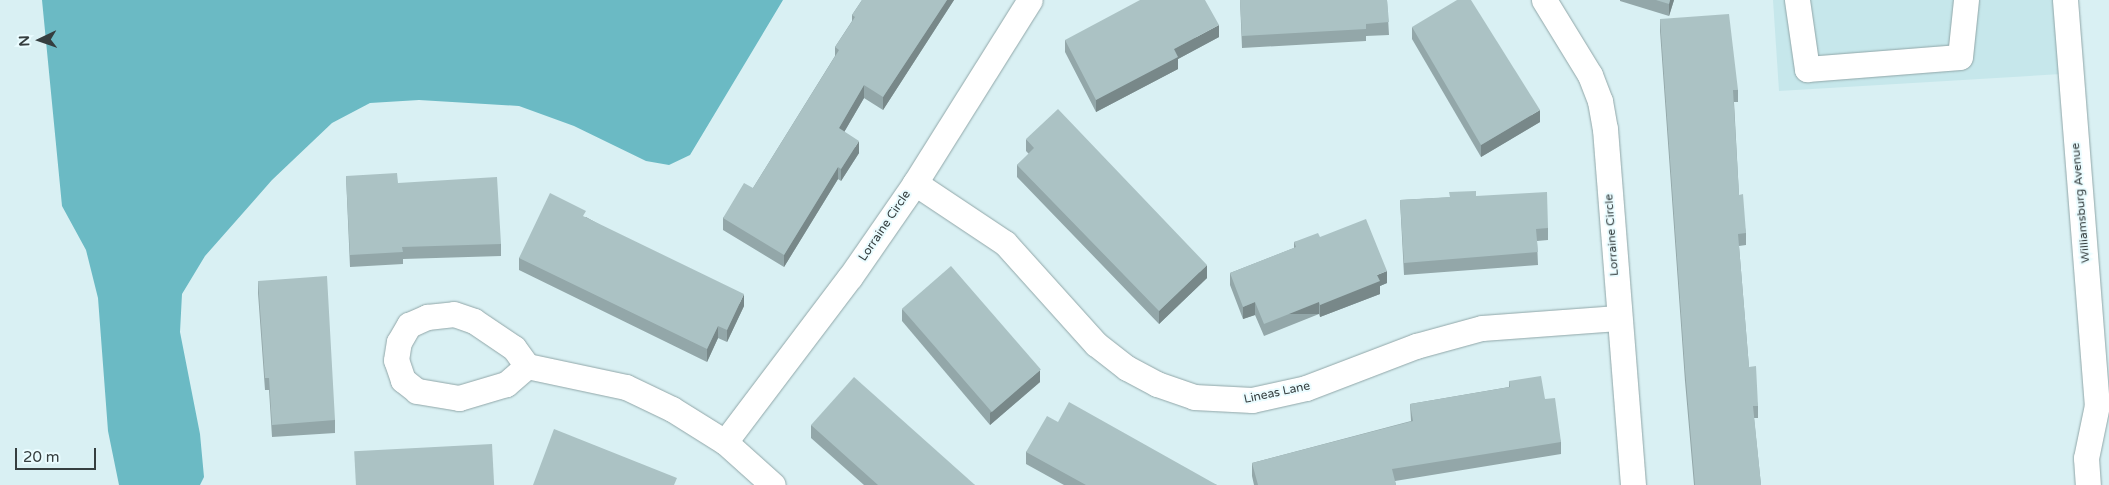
<!DOCTYPE html>
<html>
<head>
<meta charset="utf-8">
<style>
  body { margin:0 }
  #map { position:relative; width:2109px; height:485px; overflow:hidden; background:#d9f0f3; font-family:"Varela Round",sans-serif }
  div>[style] { position:absolute }
  [style*='--x'] { left:calc(var(--x)*1px); top:calc(var(--y)*1px); width:calc(var(--w)*1px); rotate:calc(var(--a)*1deg) }
  .built>* { inset:0; background:#c6e7eb }
  .water>* { inset:0; background:#6bbac4 }
  .roads { filter:drop-shadow(0 0 1px #90a6a8) drop-shadow(0 0 1px #90a6a8) }
  .minor>* { height:25px; margin:-12.5px; padding:0 12.5px; transform-origin:12.5px; border-radius:12.5px; background:#fff }
  .wall>* { inset:0; background:#93a7a9 }
  .shaded-wall>* { inset:0; background:#788889; transform-origin:0 0 }
  .building>* { inset:0; background:#abc2c4; transform-origin:0 0 }
  span { translate:-50% -50%; white-space:nowrap; text-align:center; line-height:1.15; -webkit-text-stroke:4px #eafcff; paint-order:stroke }
  .street-label { font-size:12px; color:#353e3f }
  .north { position:absolute; left:15px; top:15px; width:50px; height:50px; -webkit-text-stroke:4px #eafcff; paint-order:stroke; rotate:267deg; font-size:14px; font-weight:700; line-height:20px; text-align:center; color:#353e3f }
  .north::after { content:''; display:block; margin:auto; width:18px; height:22px; background:#353e3f; clip-path:polygon(50% 0,100% 100%,50% 72%,0 100%) }
  .scale { position:absolute; left:15px; top:448px; width:81px; height:22px; box-sizing:border-box; border:2px solid #353e3f; border-top:0; padding-left:6px; font-size:15px; line-height:18px; white-space:nowrap; color:#353e3f; -webkit-text-stroke:4px #eafcff; paint-order:stroke }
</style>
</head>
<body>
<div id="map">
  <div class="built">
    <div style="clip-path:polygon(1773px 0,2057px 0,2061px 74px,1779px 91px)"></div>
  </div>
  <div class="water">
    <div style="clip-path:polygon(42px 0,783px 0,690px 155px,669px 165px,646px 161px,574px 126px,519px 106px,419px 100px,370px 103px,332px 123px,272px 180px,205px 256px,182px 294px,180px 332px,200px 434px,204px 477px,200px 485px,119px 485px,108px 431px,98px 298px,86px 250px,62px 206px)"></div>
  </div>
  <div class="roads">
    <div class="minor">
      <div style="--x:1544;--y:0;--w:88;--a:58.5"></div>
      <div style="--x:1590;--y:75;--w:28;--a:69"></div>
      <div style="--x:1600;--y:101;--w:28;--a:80"></div>
      <div style="--x:1605;--y:129;--w:357;--a:85.5"></div>
      <div style="--x:1797;--y:0;--w:70;--a:81.8"></div>
      <div style="--x:1807;--y:69;--w:153;--a:-4.5"></div>
      <div style="--x:1960;--y:57;--w:57;--a:-84"></div>
      <div style="--x:2065;--y:0;--w:406;--a:85.5"></div>
      <div style="--x:2097;--y:405;--w:54;--a:101.7"></div>
      <div style="--x:2086;--y:458;--w:27;--a:86"></div>
      <div style="--x:915;--y:183;--w:108;--a:33.7"></div>
      <div style="--x:1005;--y:243;--w:136;--a:48"></div>
      <div style="--x:1096;--y:344;--w:39;--a:38"></div>
      <div style="--x:1127;--y:368;--w:34;--a:28"></div>
      <div style="--x:1157;--y:384;--w:39;--a:19"></div>
      <div style="--x:1194;--y:397;--w:58;--a:3"></div>
      <div style="--x:1252;--y:400;--w:55;--a:-12.5"></div>
      <div style="--x:1306;--y:388;--w:118;--a:-20.9"></div>
      <div style="--x:1416;--y:346;--w:68;--a:-15.3"></div>
      <div style="--x:1482;--y:328;--w:136;--a:-4.2"></div>
      <div style="--x:527;--y:366;--w:28;--a:139"></div>
      <div style="--x:506;--y:384;--w:49;--a:163.4"></div>
      <div style="--x:459;--y:398;--w:43;--a:-170.5"></div>
      <div style="--x:417;--y:391;--w:18;--a:-142"></div>
      <div style="--x:403;--y:380;--w:21;--a:-109"></div>
      <div style="--x:396;--y:360;--w:18;--a:-81"></div>
      <div style="--x:399;--y:342;--w:20;--a:-60"></div>
      <div style="--x:409;--y:325;--w:20;--a:-24"></div>
      <div style="--x:427;--y:317;--w:27;--a:-6"></div>
      <div style="--x:454;--y:314;--w:21;--a:19"></div>
      <div style="--x:474;--y:321;--w:48;--a:34"></div>
      <div style="--x:514;--y:348;--w:22;--a:54"></div>
      <div style="--x:527;--y:366;--w:101;--a:12"></div>
      <div style="--x:626;--y:387;--w:51;--a:25.6"></div>
      <div style="--x:672;--y:409;--w:62;--a:31.9"></div>
      <div style="--x:725;--y:442;--w:64;--a:41.9"></div>
      <div style="--x:725;--y:442;--w:207;--a:-52.9"></div>
      <div style="--x:850;--y:277;--w:114;--a:-55.3"></div>
      <div style="--x:915;--y:183;--w:216;--a:-57.9"></div>
    </div>
  </div>
  <div class="wall">
    <div style="clip-path:polygon(862px 0,954px 0,883px 110px,864px 98px,844px 132px,859px 153px,841px 181px,838px 179px,784px 267px,723px 230px,723px 218px,753px 188px,835px 56px,835px 47px,852px 21px,852px 15px)"></div>
    <div style="clip-path:polygon(1240px 0,1387px 0,1389px 35px,1366px 36px,1366px 41px,1242px 48px)"></div>
    <div style="clip-path:polygon(1620px 0,1674px 0,1669px 16px,1620px 1px)"></div>
    <div style="clip-path:polygon(1660px 19px,1738px 90px,1738px 102px,1734px 102px,1739px 195px,1746px 233px,1746px 245px,1739px 246px,1749px 367px,1758px 406px,1758px 418px,1754px 418px,1761px 485px,1694px 485px,1685px 381px,1660px 31px)"></div>
    <div style="clip-path:polygon(1412px 27px,1540px 122px,1481px 157px,1412px 39px)"></div>
    <div style="clip-path:polygon(1219px 37px,1178px 59px,1178px 69px,1096px 112px,1065px 52px,1065px 40px)"></div>
    <div style="clip-path:polygon(1026px 139px,1207px 278px,1159px 324px,1017px 177px,1017px 165px,1029px 154px,1026px 151px)"></div>
    <div style="clip-path:polygon(346px 176px,398px 183px,501px 244px,501px 256px,403px 259px,403px 264px,350px 267px)"></div>
    <div style="clip-path:polygon(1476px 196px,1548px 228px,1548px 240px,1537px 241px,1538px 265px,1404px 275px,1400px 200px)"></div>
    <div style="clip-path:polygon(586px 217px,744px 306px,727px 342px,718px 338px,707px 362px,519px 270px,519px 258px)"></div>
    <div style="clip-path:polygon(1320px 237px,1387px 283px,1380px 286px,1380px 294px,1320px 317px,1319px 314px,1264px 336px,1255px 315px,1243px 319px,1230px 285px,1230px 273px,1294px 248px,1294px 242px)"></div>
    <div style="clip-path:polygon(258px 281px,335px 420px,335px 433px,272px 437px,269px 390px,265px 390px,258px 293px)"></div>
    <div style="clip-path:polygon(902px 309px,1040px 382px,990px 425px,902px 321px)"></div>
    <div style="clip-path:polygon(1509px 381px,1545px 399px,1561px 442px,1561px 454px,1395px 481px,1396px 485px,1254px 485px,1252px 476px,1252px 463px,1411px 421px,1410px 404px,1509px 387px)"></div>
    <div style="clip-path:polygon(1058px 422px,1217px 485px,1064px 485px,1026px 464px,1026px 452px)"></div>
    <div style="clip-path:polygon(811px 425px,975px 485px,864px 485px,811px 438px)"></div>
  </div>
  <div class="shaded-wall">
    <div style="clip-path:polygon(947px 0,954px 0,883px 110px,883px 97px)"></div>
    <div style="clip-path:polygon(1670px 0,1674px 0,1669px 16px,1669px 4px)"></div>
    <div style="clip-path:polygon(1219px 25px,1219px 37px,1178px 59px,1178px 69px,1096px 112px,1096px 100px,1174px 49px)"></div>
    <div style="clip-path:polygon(864px 85px,864px 98px,839px 141px,839px 128px)"></div>
    <div style="clip-path:polygon(1540px 110px,1540px 122px,1481px 157px,1481px 145px)"></div>
    <div style="clip-path:polygon(859px 141px,859px 153px,841px 181px,841px 169px)"></div>
    <div style="clip-path:polygon(838px 167px,838px 179px,784px 267px,784px 255px)"></div>
    <div style="clip-path:polygon(1207px 265px,1207px 278px,1159px 324px,1159px 311px)"></div>
    <div style="clip-path:polygon(1387px 271px,1387px 283px,1380px 286px,1380px 294px,1320px 317px,1320px 305px,1377px 275px)"></div>
    <div style="clip-path:polygon(744px 294px,744px 306px,727px 342px,727px 330px)"></div>
    <div style="clip-path:polygon(1255px 302px,1255px 315px,1243px 319px,1243px 307px)"></div>
    <div style="left:1319px;top:302px;width:12px;height:59px;rotate:90deg"></div>
    <div style="clip-path:polygon(718px 326px,718px 338px,707px 362px,707px 349px)"></div>
    <div style="clip-path:polygon(1040px 370px,1040px 382px,990px 425px,990px 413px)"></div>
  </div>
  <div class="building">
    <div style="clip-path:polygon(862px 0,947px 0,883px 97px,864px 85px,839px 128px,859px 141px,841px 169px,838px 167px,784px 255px,723px 218px,744px 183px,753px 188px,839px 50px,835px 47px,855px 17px,852px 15px)"></div>
    <div style="clip-path:polygon(1140px 0,1205px 0,1219px 25px,1174px 49px,1178px 57px,1096px 100px,1065px 40px)"></div>
    <div style="clip-path:polygon(1240px 0,1387px 0,1389px 22px,1366px 24px,1366px 29px,1242px 36px)"></div>
    <div style="clip-path:polygon(1457px 0,1471px 0,1540px 110px,1481px 145px,1412px 27px)"></div>
    <div style="clip-path:polygon(1656px 0,1670px 0,1669px 4px)"></div>
    <div style="clip-path:polygon(1729px 14px,1738px 90px,1733px 90px,1739px 195px,1743px 194px,1746px 233px,1738px 234px,1749px 367px,1756px 366px,1758px 406px,1753px 406px,1761px 485px,1695px 485px,1685px 369px,1660px 19px)"></div>
    <div style="clip-path:polygon(1058px 109px,1207px 265px,1159px 311px,1017px 165px,1034px 148px,1026px 139px)"></div>
    <div style="clip-path:polygon(397px 173px,398px 183px,497px 177px,501px 244px,402px 247px,403px 252px,350px 255px,346px 176px)"></div>
    <div style="clip-path:polygon(1476px 191px,1476px 196px,1547px 192px,1548px 228px,1536px 229px,1538px 252px,1404px 263px,1400px 200px,1450px 197px,1449px 192px)"></div>
    <div style="clip-path:polygon(550px 193px,586px 211px,583px 216px,744px 294px,727px 330px,718px 326px,707px 349px,519px 258px)"></div>
    <div style="clip-path:polygon(1366px 219px,1387px 271px,1377px 275px,1380px 281px,1320px 305px,1319px 302px,1264px 324px,1255px 302px,1243px 307px,1230px 273px,1296px 247px,1294px 242px,1318px 233px,1320px 237px)"></div>
    <div style="left:951px;top:266px;width:137px;height:65px;rotate:49deg"></div>
    <div style="clip-path:polygon(327px 276px,335px 420px,272px 425px,269px 378px,265px 378px,258px 281px)"></div>
    <div style="clip-path:polygon(1541px 376px,1545px 399px,1555px 398px,1561px 442px,1392px 469px,1396px 485px,1258px 485px,1252px 463px,1413px 421px,1410px 404px,1510px 387px,1509px 381px)"></div>
    <div style="clip-path:polygon(854px 377px,975px 485px,878px 485px,811px 425px)"></div>
    <div style="clip-path:polygon(1069px 402px,1217px 485px,1086px 485px,1026px 452px,1047px 416px,1058px 422px)"></div>
    <div style="clip-path:polygon(554px 429px,677px 478px,674px 485px,533px 485px)"></div>
    <div style="left:492px;top:444px;width:41px;height:138px;rotate:87deg"></div>
  </div>
  <div class="street-label">
    <span style="left:2081px;top:203px;rotate:-95deg">Williamsburg Avenue</span>
    <span style="left:885px;top:226px;rotate:-56deg">Lorraine Circle</span>
    <span style="left:1612px;top:235px;rotate:-94deg">Lorraine Circle</span>
    <span style="left:1277px;top:393px;rotate:-12deg">Lineas Lane</span>
  </div>
  <div class="north">N</div>
  <div class="scale">20 m</div>
</div>
</body>
</html>
